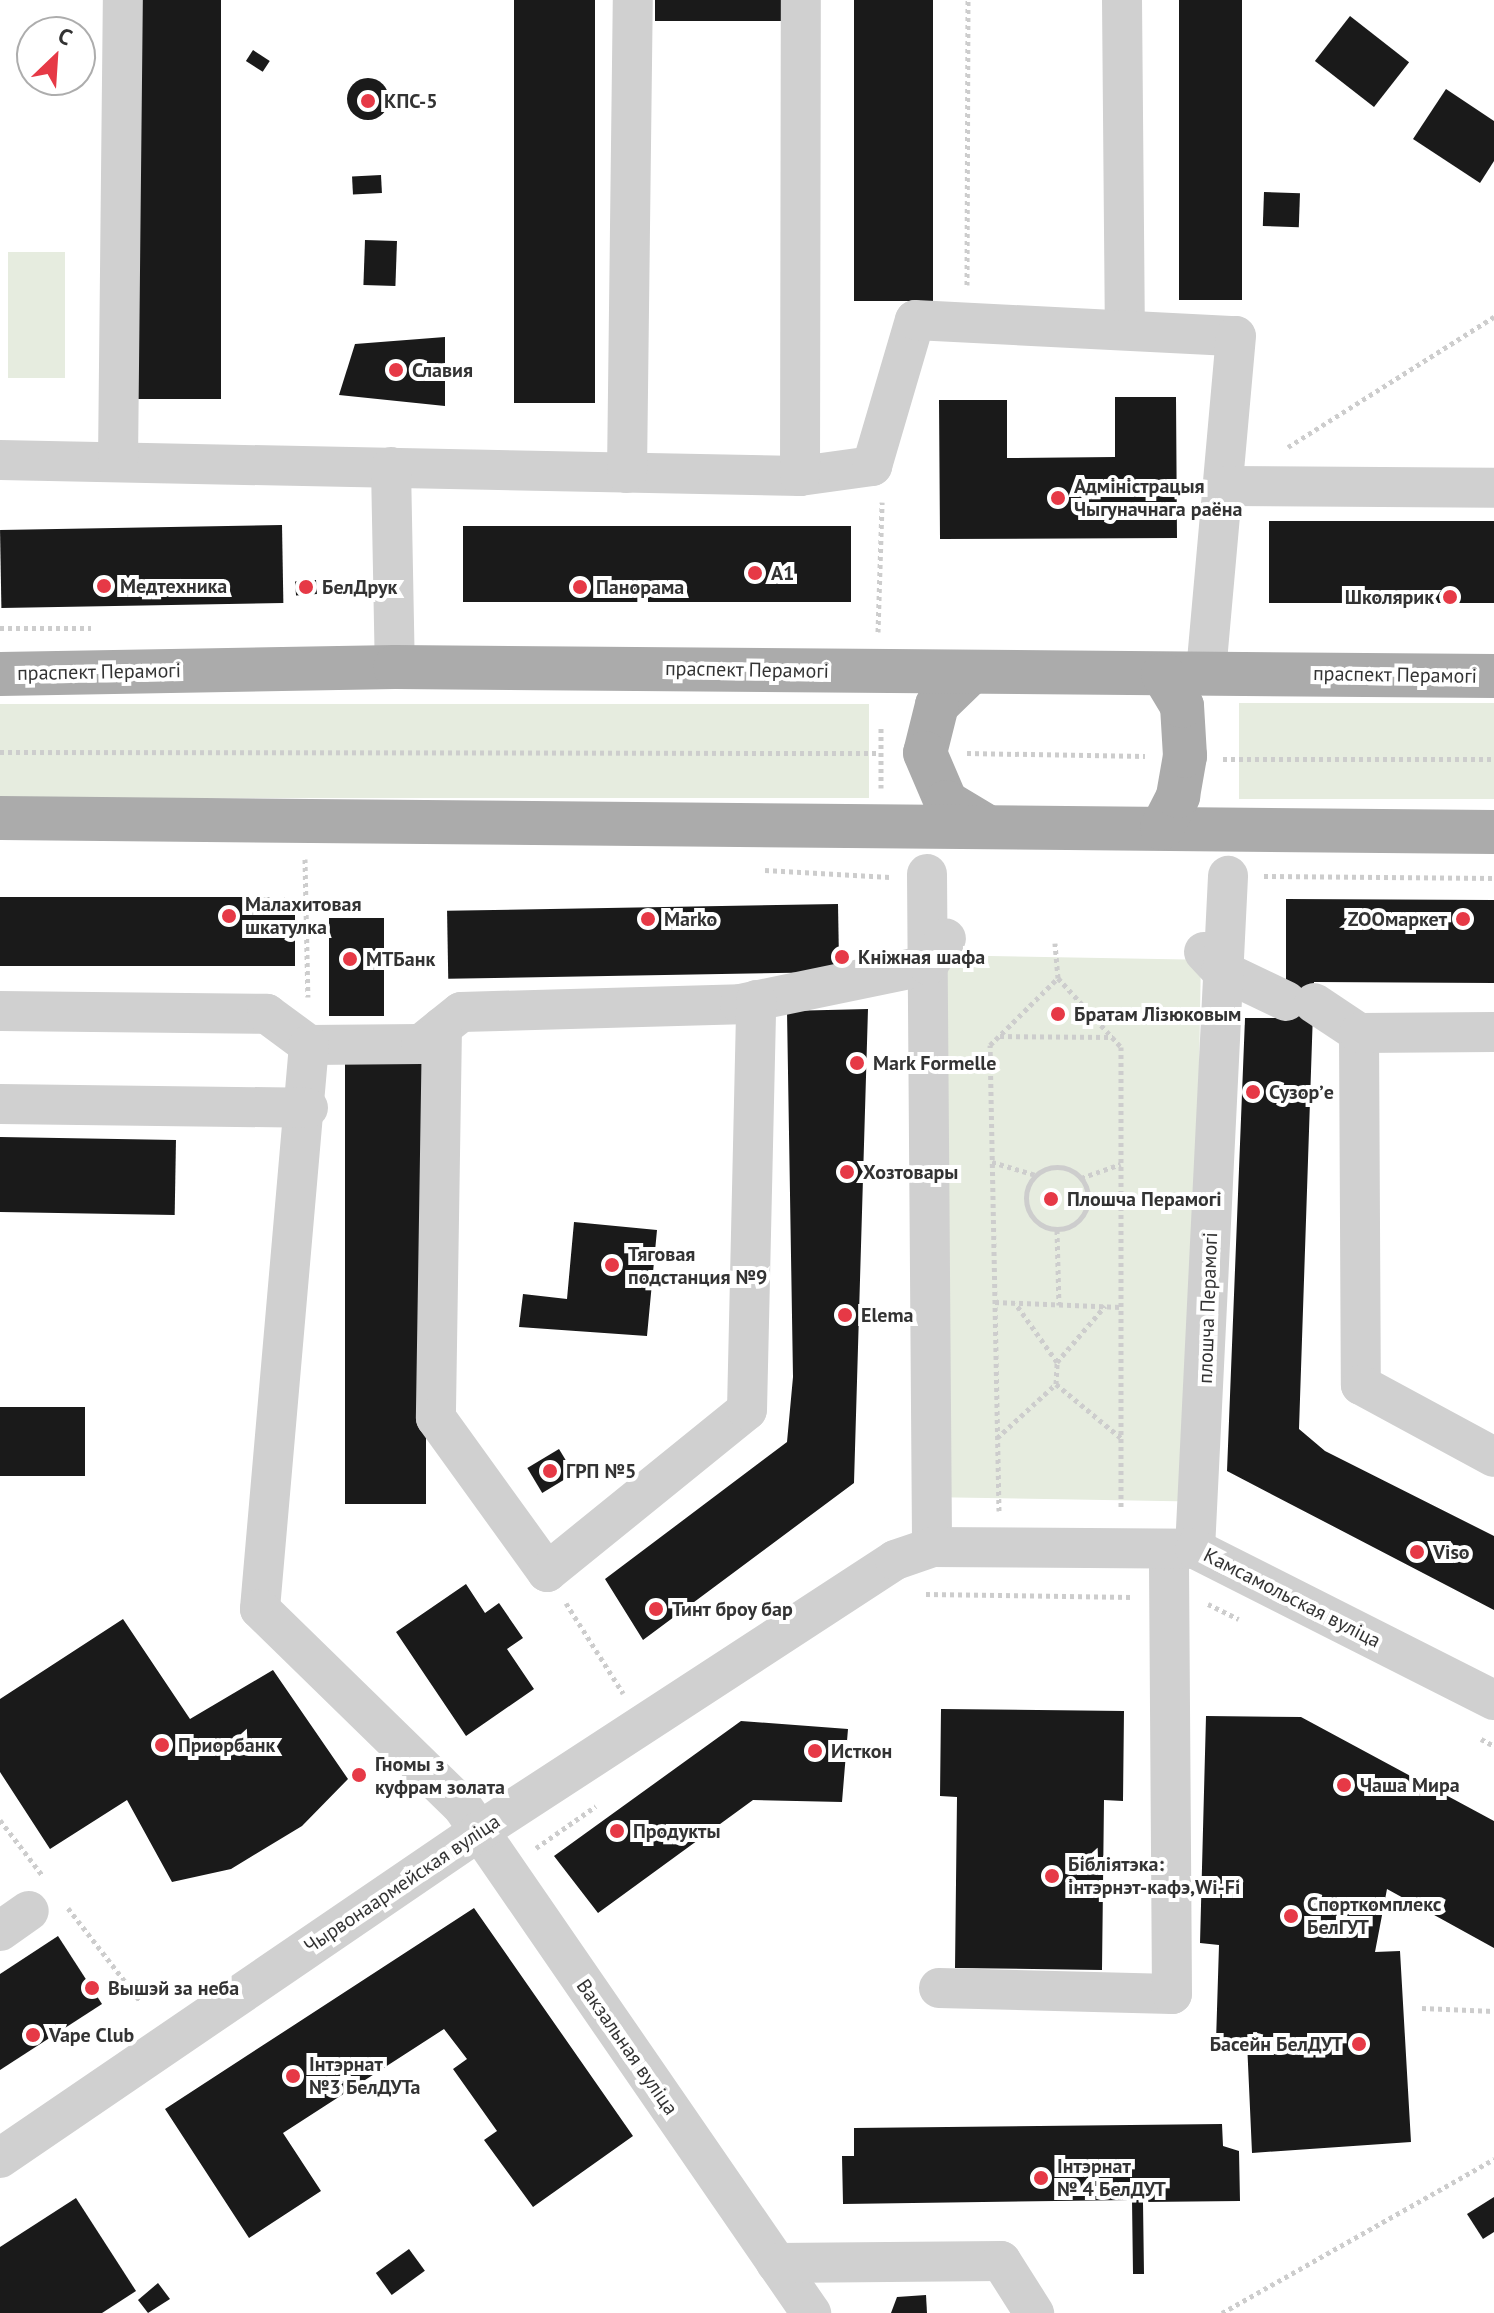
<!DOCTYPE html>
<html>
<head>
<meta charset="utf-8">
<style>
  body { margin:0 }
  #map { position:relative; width:1494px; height:2313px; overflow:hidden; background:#fff; font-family:"PT Sans",sans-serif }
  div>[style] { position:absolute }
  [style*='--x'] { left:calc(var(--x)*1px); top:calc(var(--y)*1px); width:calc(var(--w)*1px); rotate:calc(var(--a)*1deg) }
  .green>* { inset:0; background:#e6ecdf; transform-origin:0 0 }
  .building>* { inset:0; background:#1a1a1a; transform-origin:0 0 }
  .round { border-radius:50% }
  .path>* { height:5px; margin-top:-2.5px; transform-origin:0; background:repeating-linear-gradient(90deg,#cdcdcd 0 4px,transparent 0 8px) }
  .path>.ring { margin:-2.5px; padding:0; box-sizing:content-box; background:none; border:5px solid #cdcdcd; border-radius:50% }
  .minor>* { height:40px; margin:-20px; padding:0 20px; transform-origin:20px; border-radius:20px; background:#d0d0d0 }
  .major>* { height:44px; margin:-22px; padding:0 22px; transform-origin:22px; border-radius:22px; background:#ababab }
  .dots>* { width:22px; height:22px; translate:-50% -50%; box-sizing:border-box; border:4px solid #fff; border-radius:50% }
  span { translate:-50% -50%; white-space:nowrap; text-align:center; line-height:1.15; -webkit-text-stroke:8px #fff; paint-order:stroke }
  .poi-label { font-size:20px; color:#333; font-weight:700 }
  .left { translate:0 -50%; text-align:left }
  .right { translate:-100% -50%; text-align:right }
  .street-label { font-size:20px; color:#333 }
  .north { position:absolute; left:16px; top:16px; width:80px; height:80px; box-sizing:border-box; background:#fff; border:2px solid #adadad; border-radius:50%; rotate:25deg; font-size:22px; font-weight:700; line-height:32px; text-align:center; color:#333 }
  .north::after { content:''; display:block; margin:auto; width:28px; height:36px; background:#e63946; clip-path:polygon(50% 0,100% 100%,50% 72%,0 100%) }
</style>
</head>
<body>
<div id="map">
  <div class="green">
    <div style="left:8px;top:252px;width:57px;height:126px"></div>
    <div style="left:1239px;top:703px;width:255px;height:96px"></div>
    <div style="left:869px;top:704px;width:94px;height:869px;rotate:90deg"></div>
    <div style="left:934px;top:955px;width:267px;height:542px;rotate:1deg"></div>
  </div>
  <div class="building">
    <div style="left:138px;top:0;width:83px;height:399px"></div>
    <div style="left:514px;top:0;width:81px;height:403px"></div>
    <div style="left:655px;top:0;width:135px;height:21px"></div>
    <div style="left:854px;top:0;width:79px;height:301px"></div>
    <div style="left:1179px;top:0;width:63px;height:300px"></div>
    <div style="left:1350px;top:16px;width:75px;height:57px;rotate:38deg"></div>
    <div style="left:253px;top:50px;width:20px;height:13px;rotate:33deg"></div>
    <div class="round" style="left:347px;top:78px;width:42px;height:42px"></div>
    <div style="clip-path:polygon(1446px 89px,1494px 121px,1494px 161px,1480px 183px,1413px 139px)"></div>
    <div style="left:381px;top:175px;width:18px;height:29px;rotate:87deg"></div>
    <div style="left:1264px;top:192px;width:36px;height:34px;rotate:2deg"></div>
    <div style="left:365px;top:240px;width:32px;height:45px;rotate:2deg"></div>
    <div style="clip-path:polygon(445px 337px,445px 406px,339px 395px,355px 344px)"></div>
    <div style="clip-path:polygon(1115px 397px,1176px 397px,1177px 538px,940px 539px,939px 400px,1007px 400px,1007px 458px,1115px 457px)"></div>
    <div style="left:1494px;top:521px;width:82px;height:225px;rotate:90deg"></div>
    <div style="left:282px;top:525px;width:78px;height:282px;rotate:89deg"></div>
    <div style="left:463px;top:526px;width:388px;height:76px"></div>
    <div style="left:316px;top:580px;width:14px;height:21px;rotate:86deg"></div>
    <div style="left:295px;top:897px;width:69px;height:295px;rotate:90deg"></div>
    <div style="clip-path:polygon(1286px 899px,1494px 900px,1494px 983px,1314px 982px,1299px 1429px,1325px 1451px,1494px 1536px,1494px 1610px,1227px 1471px,1245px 1018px,1286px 1018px)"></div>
    <div style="left:838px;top:904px;width:68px;height:391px;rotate:89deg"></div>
    <div style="left:329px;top:918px;width:55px;height:98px"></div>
    <div style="clip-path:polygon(868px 1009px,854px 1483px,643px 1640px,605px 1579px,787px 1442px,793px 1377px,787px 1011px)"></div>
    <div style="left:426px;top:1059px;width:445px;height:81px;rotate:90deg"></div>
    <div style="left:0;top:1137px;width:176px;height:75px;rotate:1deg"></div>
    <div style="clip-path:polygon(574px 1222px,657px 1230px,647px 1336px,519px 1327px,523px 1294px,567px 1299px)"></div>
    <div style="left:0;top:1407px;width:85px;height:69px"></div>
    <div style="left:559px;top:1449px;width:29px;height:37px;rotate:59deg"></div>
    <div style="clip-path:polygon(466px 1584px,485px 1613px,499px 1603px,523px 1638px,507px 1649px,534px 1689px,466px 1736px,396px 1632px)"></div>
    <div style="clip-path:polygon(123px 1619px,190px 1719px,273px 1670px,348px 1779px,302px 1826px,231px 1869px,172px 1882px,127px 1800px,50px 1849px,0 1772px,0 1699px)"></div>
    <div style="clip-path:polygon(941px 1709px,1124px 1711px,1123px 1801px,1104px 1800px,1102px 1970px,955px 1968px,957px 1797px,940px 1796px)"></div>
    <div style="clip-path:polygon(1206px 1716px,1301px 1717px,1494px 1821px,1494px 1948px,1387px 1889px,1375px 1952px,1400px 1951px,1411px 2142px,1252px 2153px,1247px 2042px,1216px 2042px,1219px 1945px,1200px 1943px)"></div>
    <div style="clip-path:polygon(741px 1721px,848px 1729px,842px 1802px,753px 1800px,598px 1913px,554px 1856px)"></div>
    <div style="clip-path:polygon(474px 1908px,633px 2136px,533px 2207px,484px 2140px,497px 2131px,453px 2069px,467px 2059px,444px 2029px,283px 2133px,321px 2191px,249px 2238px,165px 2109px)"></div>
    <div style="clip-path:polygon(58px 1936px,102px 2004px,0 2070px,0 1974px)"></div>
    <div style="clip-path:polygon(1222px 2124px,1223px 2146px,1239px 2151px,1240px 2201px,1143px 2202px,1144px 2274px,1133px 2274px,1132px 2200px,843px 2204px,842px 2156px,854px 2156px,854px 2128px)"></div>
    <div style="clip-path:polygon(1494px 2197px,1494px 2232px,1483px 2239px,1467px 2214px)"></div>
    <div style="clip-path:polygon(76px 2198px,136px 2291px,102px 2313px,0 2313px,0 2247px)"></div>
    <div style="left:409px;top:2249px;width:27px;height:41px;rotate:54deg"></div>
    <div style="clip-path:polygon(158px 2283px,170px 2299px,148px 2313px,138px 2300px)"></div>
    <div style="clip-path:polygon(926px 2295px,927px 2313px,891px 2313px,897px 2297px)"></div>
  </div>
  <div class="path">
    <div style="--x:967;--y:285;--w:285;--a:-89.8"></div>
    <div style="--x:1288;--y:447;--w:244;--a:-32.3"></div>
    <div style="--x:0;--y:628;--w:91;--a:0"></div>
    <div style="--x:878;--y:632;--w:130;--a:-88.2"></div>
    <div style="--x:0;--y:752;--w:880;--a:0.07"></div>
    <div style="--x:967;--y:753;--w:178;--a:1"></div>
    <div style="--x:1223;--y:759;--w:271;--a:0"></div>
    <div style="--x:881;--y:788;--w:63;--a:-90"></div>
    <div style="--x:305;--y:859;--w:138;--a:88.8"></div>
    <div style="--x:765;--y:870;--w:125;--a:3.2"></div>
    <div style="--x:1264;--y:876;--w:230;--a:0.5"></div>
    <div style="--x:1058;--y:978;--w:93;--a:47.6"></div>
    <div style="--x:1121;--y:1047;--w:462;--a:90"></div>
    <div style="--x:1000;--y:1036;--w:113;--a:0.5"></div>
    <div style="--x:992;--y:1162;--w:46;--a:16.5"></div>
    <div class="ring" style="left:1026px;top:1167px;width:57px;height:57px"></div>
    <div style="--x:1081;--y:1178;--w:42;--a:-19.3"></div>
    <div style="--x:1057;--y:1230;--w:75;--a:88.5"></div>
    <div style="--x:995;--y:1302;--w:126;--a:2.3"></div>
    <div style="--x:1057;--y:1362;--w:74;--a:-49.4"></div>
    <div style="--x:1056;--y:1384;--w:85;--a:39.7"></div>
    <div style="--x:997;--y:1438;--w:80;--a:-42.5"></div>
    <div style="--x:1056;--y:1384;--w:22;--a:-87"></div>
    <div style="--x:1057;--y:1362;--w:72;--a:-125.4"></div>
    <div style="--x:999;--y:1511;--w:466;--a:-91.1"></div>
    <div style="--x:990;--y:1045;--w:95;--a:-44.6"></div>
    <div style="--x:1058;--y:978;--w:35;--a:-95"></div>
    <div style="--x:926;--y:1594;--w:206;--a:0.8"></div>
    <div style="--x:566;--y:1603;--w:107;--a:57.7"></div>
    <div style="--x:1208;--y:1604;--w:34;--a:26"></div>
    <div style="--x:1481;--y:1739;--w:15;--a:28"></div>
    <div style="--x:0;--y:1820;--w:69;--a:52.6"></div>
    <div style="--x:536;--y:1848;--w:73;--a:-35"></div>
    <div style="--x:68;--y:1908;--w:119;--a:52.2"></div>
    <div style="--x:1422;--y:2008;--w:72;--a:2.4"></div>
    <div style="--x:1222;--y:2313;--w:313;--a:-29.5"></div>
  </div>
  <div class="minor">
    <div style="--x:1122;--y:0;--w:328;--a:89.5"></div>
    <div style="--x:0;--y:460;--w:800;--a:1.15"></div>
    <div style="--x:800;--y:476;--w:73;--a:-7.9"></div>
    <div style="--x:872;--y:466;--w:152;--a:-73.6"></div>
    <div style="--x:915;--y:320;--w:321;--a:2.9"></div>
    <div style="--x:1236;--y:336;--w:338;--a:95.1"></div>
    <div style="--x:118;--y:462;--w:462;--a:-89.4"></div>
    <div style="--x:391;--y:467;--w:200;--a:88.9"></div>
    <div style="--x:627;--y:473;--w:473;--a:-89.3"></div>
    <div style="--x:800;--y:476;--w:476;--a:-89.9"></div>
    <div style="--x:1227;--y:486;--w:267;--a:0.4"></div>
    <div style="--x:927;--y:874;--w:673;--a:89.57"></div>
    <div style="--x:1204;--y:952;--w:25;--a:47"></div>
    <div style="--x:1221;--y:970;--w:72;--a:25.5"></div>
    <div style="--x:1314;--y:1003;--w:54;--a:33.7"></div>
    <div style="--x:1359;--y:1033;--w:352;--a:89.7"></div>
    <div style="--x:1361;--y:1385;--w:151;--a:28.4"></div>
    <div style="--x:0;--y:1011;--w:267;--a:0.6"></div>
    <div style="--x:267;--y:1014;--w:52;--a:36.4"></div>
    <div style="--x:309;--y:1045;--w:112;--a:-0.5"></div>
    <div style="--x:421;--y:1044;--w:51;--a:-38.7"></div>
    <div style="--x:461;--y:1012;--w:279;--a:-1.6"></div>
    <div style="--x:740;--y:1004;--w:192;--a:-11.7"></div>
    <div style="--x:928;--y:965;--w:32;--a:-56"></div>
    <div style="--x:442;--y:1027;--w:391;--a:90.9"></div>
    <div style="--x:436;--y:1418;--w:190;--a:54.2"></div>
    <div style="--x:547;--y:1572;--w:257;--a:-39"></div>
    <div style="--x:747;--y:1410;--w:410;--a:-88.7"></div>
    <div style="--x:1359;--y:1033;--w:135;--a:-0.4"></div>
    <div style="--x:309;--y:1045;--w:566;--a:94.97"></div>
    <div style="--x:260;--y:1609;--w:282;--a:44.3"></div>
    <div style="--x:462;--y:1806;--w:616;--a:55.46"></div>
    <div style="--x:0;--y:1104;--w:308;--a:0.7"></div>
    <div style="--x:1195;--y:1549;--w:674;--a:-87.19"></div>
    <div style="--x:0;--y:1931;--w:35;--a:-35"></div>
    <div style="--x:939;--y:1988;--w:233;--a:1.5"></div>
    <div style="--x:1172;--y:1994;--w:445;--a:-90.4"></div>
    <div style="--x:0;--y:2158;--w:579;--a:-34.29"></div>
    <div style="--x:478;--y:1832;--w:498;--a:-33.1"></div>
    <div style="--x:895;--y:1560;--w:39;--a:-19"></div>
    <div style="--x:932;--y:1547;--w:263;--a:0.4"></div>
    <div style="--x:1195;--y:1549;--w:335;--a:26.8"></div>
    <div style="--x:776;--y:2263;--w:225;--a:-0.5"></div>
    <div style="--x:1001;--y:2261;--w:62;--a:57.6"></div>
  </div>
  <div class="major">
    <div style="--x:970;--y:673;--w:46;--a:135.9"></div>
    <div style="--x:937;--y:705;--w:49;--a:104"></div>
    <div style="--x:925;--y:753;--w:53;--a:66.8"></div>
    <div style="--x:946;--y:802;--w:49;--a:30.8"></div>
    <div style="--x:0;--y:674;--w:395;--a:-1"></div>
    <div style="--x:395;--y:667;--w:1099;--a:0.47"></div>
    <div style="--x:0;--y:818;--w:1494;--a:0.54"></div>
    <div style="--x:1162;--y:828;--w:36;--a:-63"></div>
    <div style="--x:1178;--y:796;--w:41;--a:-80.1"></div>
    <div style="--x:1185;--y:756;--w:50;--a:-93.4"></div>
    <div style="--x:1182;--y:706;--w:37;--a:-121"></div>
  </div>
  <div class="dots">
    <div style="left:368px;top:101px;background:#e63946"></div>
    <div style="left:396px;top:370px;background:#e63946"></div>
    <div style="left:1058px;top:498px;background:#e63946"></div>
    <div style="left:755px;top:573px;background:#e63946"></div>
    <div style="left:104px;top:586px;background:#e63946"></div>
    <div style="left:306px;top:587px;background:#e63946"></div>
    <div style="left:580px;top:587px;background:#e63946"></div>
    <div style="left:1450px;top:597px;background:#e63946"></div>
    <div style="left:229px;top:916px;background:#e63946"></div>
    <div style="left:648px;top:919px;background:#e63946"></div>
    <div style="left:1463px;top:919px;background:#e63946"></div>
    <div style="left:842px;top:957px;background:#e63946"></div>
    <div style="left:350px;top:959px;background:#e63946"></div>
    <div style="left:1058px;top:1014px;background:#e63946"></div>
    <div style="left:857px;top:1063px;background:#e63946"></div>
    <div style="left:1253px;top:1092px;background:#e63946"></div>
    <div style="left:847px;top:1172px;background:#e63946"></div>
    <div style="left:1051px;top:1199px;background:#e63946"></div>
    <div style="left:612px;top:1265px;background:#e63946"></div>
    <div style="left:845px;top:1315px;background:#e63946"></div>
    <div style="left:550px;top:1471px;background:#e63946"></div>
    <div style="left:1417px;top:1552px;background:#e63946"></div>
    <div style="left:656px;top:1609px;background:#e63946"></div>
    <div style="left:162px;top:1745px;background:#e63946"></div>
    <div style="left:815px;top:1751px;background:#e63946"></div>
    <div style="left:359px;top:1775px;background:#e63946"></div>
    <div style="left:1344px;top:1785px;background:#e63946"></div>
    <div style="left:617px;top:1831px;background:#e63946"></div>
    <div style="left:1052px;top:1876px;background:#e63946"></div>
    <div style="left:1291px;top:1916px;background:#e63946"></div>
    <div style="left:92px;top:1988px;background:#e63946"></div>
    <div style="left:33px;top:2035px;background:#e63946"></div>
    <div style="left:1359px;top:2044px;background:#e63946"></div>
    <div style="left:293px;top:2076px;background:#e63946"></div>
    <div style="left:1041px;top:2178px;background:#e63946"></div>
  </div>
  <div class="poi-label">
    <span class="left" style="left:384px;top:101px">КПС-5</span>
    <span class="left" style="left:412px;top:370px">Славия</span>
    <span class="left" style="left:1074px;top:498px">Адміністрацыя<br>Чыгуначнага раёна</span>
    <span class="left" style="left:771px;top:573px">A1</span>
    <span class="left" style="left:120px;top:586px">Медтехника</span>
    <span class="left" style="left:322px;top:587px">БелДрук</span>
    <span class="left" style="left:596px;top:587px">Панорама</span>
    <span class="right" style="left:1434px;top:597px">Школярик</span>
    <span class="left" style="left:245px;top:916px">Малахитовая<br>шкатулка</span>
    <span class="left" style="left:664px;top:919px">Marko</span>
    <span class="right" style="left:1447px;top:919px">ZOOмаркет</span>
    <span class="left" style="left:858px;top:957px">Кніжная шафа</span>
    <span class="left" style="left:366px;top:959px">МТБанк</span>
    <span class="left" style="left:1074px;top:1014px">Братам Лізюковым</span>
    <span class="left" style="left:873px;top:1063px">Mark Formelle</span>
    <span class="left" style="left:1269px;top:1092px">Сузорʼе</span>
    <span class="left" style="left:863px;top:1172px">Хозтовары</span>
    <span class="left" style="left:1067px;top:1199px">Плошча Перамогі</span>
    <span class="left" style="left:628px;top:1266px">Тяговая<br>подстанция №9</span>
    <span class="left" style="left:861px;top:1315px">Elema</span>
    <span class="left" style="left:566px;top:1471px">ГРП №5</span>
    <span class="left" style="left:1433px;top:1552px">Viso</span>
    <span class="left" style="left:672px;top:1609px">Тинт броу бар</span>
    <span class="left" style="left:178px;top:1745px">Приорбанк</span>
    <span class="left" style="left:831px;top:1751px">Исткон</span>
    <span class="left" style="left:375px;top:1776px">Гномы з<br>куфрам золата</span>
    <span class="left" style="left:1360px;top:1785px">Чаша Мира</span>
    <span class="left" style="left:633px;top:1831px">Продукты</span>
    <span class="left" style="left:1068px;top:1876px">Бібліятэка:<br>інтэрнэт-кафэ,Wi-Fi</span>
    <span class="left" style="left:1307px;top:1916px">Спорткомплекс<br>БелГУТ</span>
    <span class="left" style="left:108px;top:1988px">Вышэй за неба</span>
    <span class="left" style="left:49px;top:2035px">Vape Club</span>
    <span class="right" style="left:1343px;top:2044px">Басейн БелДУТ</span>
    <span class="left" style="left:309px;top:2076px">Інтэрнат<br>№3 БелДУТа</span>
    <span class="left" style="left:1057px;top:2178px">Інтэрнат<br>№ 4 БелДУТ</span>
  </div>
  <div class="street-label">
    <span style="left:747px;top:670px;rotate:1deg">праспект Перамогі</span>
    <span style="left:99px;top:672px;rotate:-1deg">праспект Перамогі</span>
    <span style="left:1395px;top:675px;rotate:1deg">праспект Перамогі</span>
    <span style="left:1208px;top:1308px;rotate:-88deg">плошча Перамогі</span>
    <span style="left:1292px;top:1598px;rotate:27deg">Камсамольская вуліца</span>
    <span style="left:402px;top:1884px;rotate:-34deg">Чырвонаармейская вуліца</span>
    <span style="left:627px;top:2047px;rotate:55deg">Вакзальная вуліца</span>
  </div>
  <div class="north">С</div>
</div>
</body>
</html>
